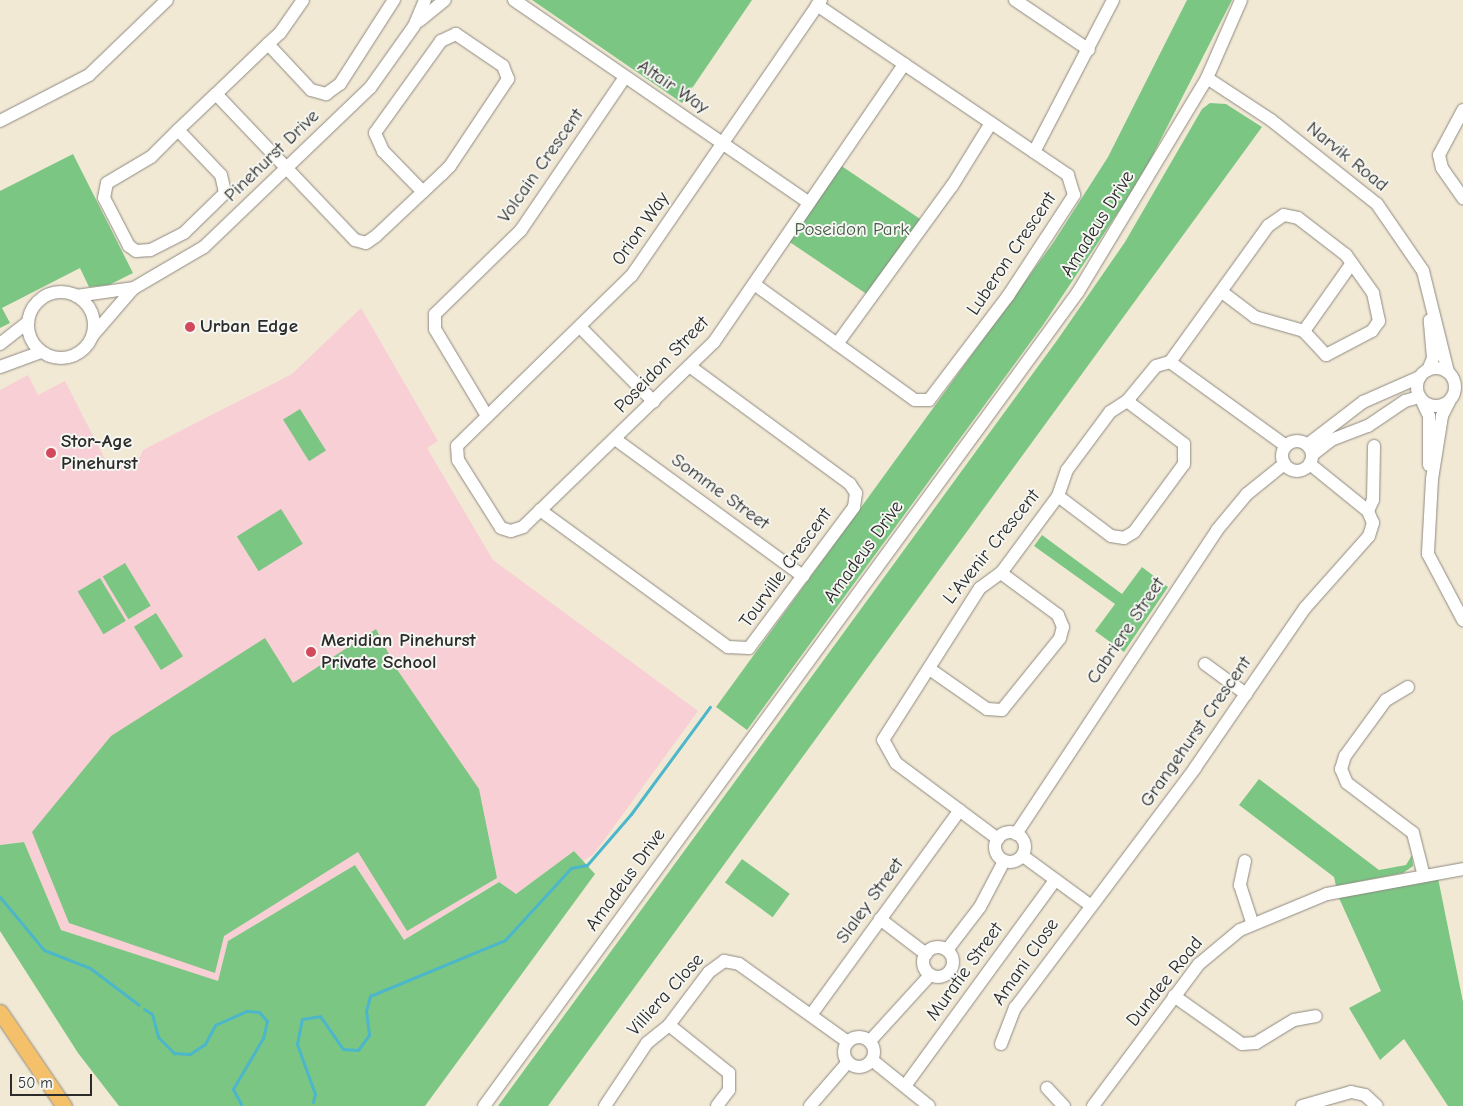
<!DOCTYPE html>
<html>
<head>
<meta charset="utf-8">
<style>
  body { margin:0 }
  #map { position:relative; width:1463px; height:1106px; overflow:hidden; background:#f2e9d5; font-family:"Comic Neue",sans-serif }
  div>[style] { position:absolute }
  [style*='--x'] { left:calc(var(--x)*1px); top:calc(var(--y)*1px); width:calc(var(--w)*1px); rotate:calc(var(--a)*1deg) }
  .built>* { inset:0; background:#f7cfd4 }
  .green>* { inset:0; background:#7cc684; transform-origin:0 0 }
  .stream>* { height:3px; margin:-1.5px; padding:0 1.5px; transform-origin:1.5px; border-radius:1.5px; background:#4cb6ca }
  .roads { filter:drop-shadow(0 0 1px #8e8a80) drop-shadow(0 0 1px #8e8a80) }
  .minor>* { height:12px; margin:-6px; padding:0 6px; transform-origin:6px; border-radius:6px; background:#fff }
  .minor>.ring { margin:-6px; padding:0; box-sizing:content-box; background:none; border:12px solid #fff; border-radius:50% }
  .major>* { height:15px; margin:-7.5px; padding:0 7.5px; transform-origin:7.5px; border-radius:7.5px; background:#f4c16a }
  .dots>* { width:14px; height:14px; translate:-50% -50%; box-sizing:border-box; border:2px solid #f6f6f2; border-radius:50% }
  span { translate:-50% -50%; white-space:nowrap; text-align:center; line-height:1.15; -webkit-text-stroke:4px #f6f6f2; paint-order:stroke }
  .street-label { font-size:19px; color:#2b2b2b }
  .park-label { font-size:19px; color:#435a46 }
  .poi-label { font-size:19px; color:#2b2b2b; font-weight:700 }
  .left { translate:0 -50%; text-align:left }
  .scale { position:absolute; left:10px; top:1074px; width:82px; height:22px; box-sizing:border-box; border:2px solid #2b2b2b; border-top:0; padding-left:6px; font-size:15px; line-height:18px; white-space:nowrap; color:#2b2b2b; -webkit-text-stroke:4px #f6f6f2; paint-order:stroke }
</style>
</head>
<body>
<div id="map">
  <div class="built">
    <div style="clip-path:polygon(361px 308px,438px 441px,427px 448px,493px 560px,698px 711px,594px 854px,583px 861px,574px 851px,516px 894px,498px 882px,404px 940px,355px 865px,228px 941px,218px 982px,61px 930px,24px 842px,0 845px,0 390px,28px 375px,38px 395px,65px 381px,109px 467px,117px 469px,140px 457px,143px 450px,292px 374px)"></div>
  </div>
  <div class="green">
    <div style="clip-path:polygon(532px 0,752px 0,682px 103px)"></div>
    <div style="clip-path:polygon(1187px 0,1232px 0,1141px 178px,1043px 325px,747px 730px,716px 707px,1053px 243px,1108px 157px)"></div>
    <div style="clip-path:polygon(1210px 103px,1226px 104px,1262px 127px,548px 1106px,498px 1106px,1058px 339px,1125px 242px,1202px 109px)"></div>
    <div style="clip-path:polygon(73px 154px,133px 273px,109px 285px,89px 287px,80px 268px,2px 308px,10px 323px,0 328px,0 191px)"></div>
    <div style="left:840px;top:165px;width:99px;height:92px;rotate:34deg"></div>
    <div style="left:300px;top:409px;width:49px;height:20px;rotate:58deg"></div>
    <div style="left:281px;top:509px;width:41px;height:52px;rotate:58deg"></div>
    <div style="clip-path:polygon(1042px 535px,1122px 594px,1142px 567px,1168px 587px,1124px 652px,1095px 631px,1115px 604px,1034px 546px)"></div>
    <div style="left:125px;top:563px;width:50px;height:26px;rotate:59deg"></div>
    <div style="left:100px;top:578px;width:50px;height:26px;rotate:59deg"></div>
    <div style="left:156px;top:613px;width:51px;height:26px;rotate:58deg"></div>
    <div style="clip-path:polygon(376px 629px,396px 668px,479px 789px,497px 878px,407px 931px,358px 852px,224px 936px,215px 973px,69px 923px,32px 832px,111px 736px,265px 638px,293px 683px)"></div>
    <div style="clip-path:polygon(1259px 779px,1379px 870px,1406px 865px,1412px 855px,1413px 866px,1403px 873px,1336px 886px,1334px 877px,1239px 805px)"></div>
    <div style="clip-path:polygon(24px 842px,61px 930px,218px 981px,228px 941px,355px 865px,404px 940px,499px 882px,516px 894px,574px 851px,595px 874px,425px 1106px,119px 1106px,78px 1053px,0 931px,0 845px)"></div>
    <div style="left:742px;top:859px;width:59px;height:29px;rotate:36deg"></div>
    <div style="clip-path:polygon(1438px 878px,1463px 1002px,1463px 1106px,1448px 1106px,1404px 1039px,1380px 1060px,1349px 1008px,1381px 991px,1339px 898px)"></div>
  </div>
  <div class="stream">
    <div style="--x:0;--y:897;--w:69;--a:50.3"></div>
    <div style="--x:44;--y:950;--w:49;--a:21.4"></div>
    <div style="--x:90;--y:968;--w:61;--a:37.1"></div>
    <div style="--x:144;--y:1009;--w:9;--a:32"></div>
    <div style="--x:152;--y:1014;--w:24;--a:75"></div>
    <div style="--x:158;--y:1037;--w:23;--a:45"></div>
    <div style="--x:174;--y:1053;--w:16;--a:4"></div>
    <div style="--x:190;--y:1054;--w:18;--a:-34"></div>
    <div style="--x:205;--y:1044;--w:21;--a:-62"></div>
    <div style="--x:215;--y:1025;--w:35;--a:-24"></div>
    <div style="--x:247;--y:1011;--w:12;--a:5"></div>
    <div style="--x:259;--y:1012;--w:12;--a:48"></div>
    <div style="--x:267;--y:1021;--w:17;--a:103"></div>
    <div style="--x:263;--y:1038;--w:59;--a:120.5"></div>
    <div style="--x:233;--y:1089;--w:17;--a:62"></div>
    <div style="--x:313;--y:1102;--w:8;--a:-76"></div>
    <div style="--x:315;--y:1094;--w:53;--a:-109.8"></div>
    <div style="--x:297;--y:1044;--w:25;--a:-79"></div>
    <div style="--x:302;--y:1019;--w:18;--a:-9"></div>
    <div style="--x:320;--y:1016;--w:40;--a:55.1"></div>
    <div style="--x:343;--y:1049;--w:15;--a:4"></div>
    <div style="--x:358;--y:1050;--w:19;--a:-54"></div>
    <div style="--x:369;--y:1035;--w:24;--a:-97"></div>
    <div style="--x:366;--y:1011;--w:16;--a:-75"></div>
    <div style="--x:370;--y:996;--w:146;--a:-22.5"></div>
    <div style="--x:505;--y:940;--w:98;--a:-47.5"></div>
    <div style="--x:571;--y:868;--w:16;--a:-11"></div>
    <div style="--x:587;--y:865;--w:67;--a:-49.2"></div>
    <div style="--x:631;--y:814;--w:133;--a:-53.6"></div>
  </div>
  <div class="roads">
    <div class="minor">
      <div style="--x:514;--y:0;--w:358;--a:34.5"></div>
      <div style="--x:821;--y:0;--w:335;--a:124.5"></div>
      <div style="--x:631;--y:276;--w:243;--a:135.7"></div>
      <div style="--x:457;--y:446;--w:14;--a:86"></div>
      <div style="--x:458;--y:460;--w:80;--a:57.7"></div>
      <div style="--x:501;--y:528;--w:10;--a:17"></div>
      <div style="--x:511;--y:531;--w:13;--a:-18"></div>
      <div style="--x:523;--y:527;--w:266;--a:-44.1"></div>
      <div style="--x:714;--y:342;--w:337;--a:-55.6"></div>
      <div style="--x:1015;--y:0;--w:89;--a:34"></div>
      <div style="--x:419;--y:21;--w:33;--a:-39"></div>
      <div style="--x:268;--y:44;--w:63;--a:46.9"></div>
      <div style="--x:311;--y:90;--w:16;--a:15"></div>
      <div style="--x:326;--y:94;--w:17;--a:-36"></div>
      <div style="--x:340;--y:84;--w:100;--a:-57.3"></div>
      <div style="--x:1207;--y:78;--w:77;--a:33.3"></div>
      <div style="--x:1271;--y:120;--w:135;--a:38.4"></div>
      <div style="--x:1377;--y:204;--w:81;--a:55.5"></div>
      <div style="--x:1423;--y:271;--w:104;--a:76.1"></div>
      <div style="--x:216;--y:94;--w:202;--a:46.4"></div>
      <div style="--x:355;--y:240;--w:11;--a:15"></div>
      <div style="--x:366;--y:243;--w:12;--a:-35"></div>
      <div style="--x:376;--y:236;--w:91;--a:-43.2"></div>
      <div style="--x:442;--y:174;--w:11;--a:-45"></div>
      <div style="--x:450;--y:166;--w:105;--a:-56.3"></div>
      <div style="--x:508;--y:79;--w:14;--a:-111"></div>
      <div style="--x:503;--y:66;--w:57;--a:-145.8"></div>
      <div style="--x:456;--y:34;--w:17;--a:155"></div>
      <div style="--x:441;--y:41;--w:113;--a:125.7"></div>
      <div style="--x:375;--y:133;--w:20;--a:66"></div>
      <div style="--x:383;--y:151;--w:57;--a:45.7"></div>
      <div style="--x:1463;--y:110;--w:51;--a:118.1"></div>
      <div style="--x:1439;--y:155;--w:13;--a:77"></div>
      <div style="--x:1442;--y:168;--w:37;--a:55"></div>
      <div style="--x:0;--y:121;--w:100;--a:-27.3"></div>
      <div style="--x:89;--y:75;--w:108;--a:-43.9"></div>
      <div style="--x:178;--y:130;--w:62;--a:46.3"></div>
      <div style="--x:221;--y:175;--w:18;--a:77"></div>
      <div style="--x:225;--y:193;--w:57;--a:135.7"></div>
      <div style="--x:184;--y:233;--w:38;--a:153"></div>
      <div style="--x:150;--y:250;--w:14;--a:176"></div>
      <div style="--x:136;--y:251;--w:9;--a:-144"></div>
      <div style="--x:129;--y:246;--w:54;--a:-117.5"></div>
      <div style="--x:104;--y:198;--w:15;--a:-79"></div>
      <div style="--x:107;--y:183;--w:51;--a:-30.6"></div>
      <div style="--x:151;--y:157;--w:38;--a:-45"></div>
      <div style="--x:178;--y:130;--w:52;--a:-43.5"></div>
      <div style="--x:216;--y:94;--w:72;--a:-43.9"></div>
      <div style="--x:268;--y:44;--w:16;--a:-43"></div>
      <div style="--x:280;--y:33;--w:40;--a:-55.1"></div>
      <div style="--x:1034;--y:152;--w:171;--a:-62.5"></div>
      <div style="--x:754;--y:284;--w:198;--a:35.8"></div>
      <div style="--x:915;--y:400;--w:14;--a:0"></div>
      <div style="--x:929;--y:400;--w:131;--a:-52.8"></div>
      <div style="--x:1008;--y:296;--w:121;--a:-56.8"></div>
      <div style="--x:1074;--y:195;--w:21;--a:-107"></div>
      <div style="--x:1068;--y:175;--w:303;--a:-145.9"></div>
      <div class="ring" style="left:28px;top:292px;width:54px;height:54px"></div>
      <div style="--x:76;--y:296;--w:59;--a:-7.9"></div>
      <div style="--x:134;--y:288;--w:81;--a:-30.4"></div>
      <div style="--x:204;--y:247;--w:230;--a:-43.8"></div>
      <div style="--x:370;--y:88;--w:76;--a:-54.6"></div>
      <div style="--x:414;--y:26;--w:28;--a:-67"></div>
      <div style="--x:580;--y:327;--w:105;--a:45.4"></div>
      <div style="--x:1304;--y:331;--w:83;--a:-54.8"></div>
      <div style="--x:93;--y:335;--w:60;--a:-49.1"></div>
      <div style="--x:0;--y:344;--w:36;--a:-38"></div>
      <div style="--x:837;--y:344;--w:195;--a:-54"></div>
      <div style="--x:952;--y:186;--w:74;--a:-58.2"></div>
      <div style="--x:1170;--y:362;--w:168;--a:-54.2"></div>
      <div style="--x:1268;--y:226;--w:19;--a:-35"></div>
      <div style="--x:1284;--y:215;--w:14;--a:12"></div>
      <div style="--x:1298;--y:218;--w:61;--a:37.6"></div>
      <div style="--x:1346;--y:255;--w:47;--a:54.6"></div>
      <div style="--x:1373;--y:293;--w:29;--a:78"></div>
      <div style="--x:1379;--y:321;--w:12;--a:125"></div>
      <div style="--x:1372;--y:331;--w:52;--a:152.4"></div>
      <div style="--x:1326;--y:355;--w:33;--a:-133"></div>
      <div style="--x:1304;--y:331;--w:51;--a:-164.1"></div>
      <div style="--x:1255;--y:317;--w:41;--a:-142.9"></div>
      <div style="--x:0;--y:367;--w:44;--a:-20.1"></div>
      <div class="ring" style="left:1417px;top:368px;width:26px;height:26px"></div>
      <div style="--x:1428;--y:370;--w:13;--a:-67"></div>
      <div style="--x:1433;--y:358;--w:38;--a:-95"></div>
      <div style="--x:1422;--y:401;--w:17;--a:65"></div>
      <div style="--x:1429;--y:416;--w:49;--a:90"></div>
      <div style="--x:1449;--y:402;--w:16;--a:117"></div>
      <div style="--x:1442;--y:416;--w:64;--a:99"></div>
      <div style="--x:1432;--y:479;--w:75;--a:93.1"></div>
      <div style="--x:1428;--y:554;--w:75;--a:62.1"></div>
      <div style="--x:487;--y:416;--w:101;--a:-120.9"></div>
      <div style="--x:435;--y:329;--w:15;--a:-90"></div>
      <div style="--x:435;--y:314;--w:120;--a:-44.3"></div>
      <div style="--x:521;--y:230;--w:185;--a:-55.8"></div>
      <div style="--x:615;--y:439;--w:233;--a:36.1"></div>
      <div class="ring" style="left:1282px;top:441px;width:18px;height:18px"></div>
      <div style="--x:1307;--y:445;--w:71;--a:-37.5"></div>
      <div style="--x:1363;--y:402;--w:62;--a:-23.7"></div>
      <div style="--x:1312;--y:455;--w:24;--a:-38"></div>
      <div style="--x:1331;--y:440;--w:40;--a:-21"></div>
      <div style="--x:1368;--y:426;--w:45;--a:-34"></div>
      <div style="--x:1405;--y:401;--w:15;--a:-16"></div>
      <div style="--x:1058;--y:496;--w:66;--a:37"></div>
      <div style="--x:1111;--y:536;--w:13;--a:9"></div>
      <div style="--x:1124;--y:538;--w:12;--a:-31"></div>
      <div style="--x:1134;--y:532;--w:84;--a:-53.7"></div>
      <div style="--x:1184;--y:464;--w:20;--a:-90"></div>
      <div style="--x:1184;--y:444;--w:71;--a:-143"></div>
      <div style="--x:540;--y:510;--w:233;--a:36.1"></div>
      <div style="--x:728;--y:647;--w:21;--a:3"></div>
      <div style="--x:749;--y:648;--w:176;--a:-53.3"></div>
      <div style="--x:854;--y:507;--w:14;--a:-82"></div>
      <div style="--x:856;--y:493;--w:11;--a:-124"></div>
      <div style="--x:850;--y:484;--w:197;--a:-143.7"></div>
      <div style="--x:1368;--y:511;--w:12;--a:-66"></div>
      <div style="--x:1373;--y:500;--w:54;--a:-88.9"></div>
      <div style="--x:1205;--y:664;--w:51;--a:36.2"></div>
      <div style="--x:931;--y:670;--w:68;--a:34.9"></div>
      <div style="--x:987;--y:709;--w:15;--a:4"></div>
      <div style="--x:1002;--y:710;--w:92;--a:-51.1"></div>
      <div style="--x:1060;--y:638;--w:11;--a:-75"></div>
      <div style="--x:1063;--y:627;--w:13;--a:-113"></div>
      <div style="--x:1058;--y:615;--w:71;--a:-143.6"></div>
      <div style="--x:1408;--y:687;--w:26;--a:149"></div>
      <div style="--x:1386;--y:700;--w:69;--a:126.2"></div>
      <div style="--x:1345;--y:756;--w:14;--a:107"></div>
      <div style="--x:1341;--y:769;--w:15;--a:67"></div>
      <div style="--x:1347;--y:783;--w:83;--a:37.1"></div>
      <div style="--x:1413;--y:833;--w:44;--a:75.7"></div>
      <div class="ring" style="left:995px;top:832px;width:18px;height:18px"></div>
      <div style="--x:1016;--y:834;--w:364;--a:-56.5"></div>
      <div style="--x:1217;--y:530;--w:47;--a:-50.2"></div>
      <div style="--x:1247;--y:494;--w:48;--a:-39"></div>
      <div style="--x:998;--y:839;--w:127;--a:-143.3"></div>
      <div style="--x:896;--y:763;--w:26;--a:-119"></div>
      <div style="--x:883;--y:740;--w:180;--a:-57.5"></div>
      <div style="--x:980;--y:588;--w:26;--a:-36"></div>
      <div style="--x:1001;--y:573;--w:96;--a:-53.5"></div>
      <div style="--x:1058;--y:496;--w:28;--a:-71"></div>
      <div style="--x:1067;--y:470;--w:72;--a:-53.4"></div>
      <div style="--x:1110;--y:412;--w:20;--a:-33"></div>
      <div style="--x:1127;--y:401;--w:45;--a:-50.4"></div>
      <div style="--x:1156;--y:366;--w:15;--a:-16"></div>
      <div style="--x:1170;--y:362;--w:143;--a:35.9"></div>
      <div style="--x:1023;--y:856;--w:83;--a:36.2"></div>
      <div style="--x:1245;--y:861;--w:25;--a:102"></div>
      <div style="--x:1240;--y:885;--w:40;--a:72"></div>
      <div style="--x:880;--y:919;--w:58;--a:37.3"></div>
      <div class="ring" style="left:923px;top:947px;width:18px;height:18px"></div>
      <div style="--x:947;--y:950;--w:54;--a:-52.5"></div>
      <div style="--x:980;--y:907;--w:52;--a:-62.4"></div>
      <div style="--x:1174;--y:996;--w:83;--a:35.2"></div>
      <div style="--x:1242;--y:1044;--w:14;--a:-4"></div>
      <div style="--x:1256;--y:1043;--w:44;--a:-31.2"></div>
      <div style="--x:1294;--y:1020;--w:22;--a:-10"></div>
      <div style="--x:811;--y:1015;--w:253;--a:-54"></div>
      <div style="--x:669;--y:1025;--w:77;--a:38.7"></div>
      <div style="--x:729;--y:1073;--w:17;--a:90"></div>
      <div style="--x:729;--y:1090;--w:20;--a:127"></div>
      <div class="ring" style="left:844px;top:1037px;width:18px;height:18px"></div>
      <div style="--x:870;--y:1041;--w:89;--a:-47.7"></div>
      <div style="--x:1001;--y:1044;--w:39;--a:-69"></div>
      <div style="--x:1015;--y:1008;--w:300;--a:-53.1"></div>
      <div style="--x:1195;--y:768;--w:194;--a:-55.5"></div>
      <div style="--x:1305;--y:608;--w:96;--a:-48.4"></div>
      <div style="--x:1369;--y:536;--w:14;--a:-73"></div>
      <div style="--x:1373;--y:523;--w:13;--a:-113"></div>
      <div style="--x:1368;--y:511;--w:75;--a:-141"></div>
      <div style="--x:872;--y:1060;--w:73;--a:38.9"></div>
      <div style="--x:905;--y:1086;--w:255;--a:-53.9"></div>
      <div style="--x:1047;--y:1088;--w:25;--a:47"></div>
      <div style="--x:484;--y:1106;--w:1008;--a:-53.88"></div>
      <div style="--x:1078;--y:292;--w:250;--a:-58.9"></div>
      <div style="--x:1207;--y:78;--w:85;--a:-66.4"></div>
      <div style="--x:605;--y:1106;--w:76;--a:-56.3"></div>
      <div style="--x:647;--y:1043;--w:28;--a:-39"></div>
      <div style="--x:669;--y:1025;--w:66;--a:-53"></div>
      <div style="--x:709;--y:972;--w:19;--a:-36"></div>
      <div style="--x:724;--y:961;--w:15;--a:11"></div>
      <div style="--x:739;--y:964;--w:134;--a:35.6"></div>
      <div style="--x:810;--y:1106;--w:58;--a:-49.2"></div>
      <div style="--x:1093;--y:1106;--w:177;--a:-53.3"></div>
      <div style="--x:1199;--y:964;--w:53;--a:-39.7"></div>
      <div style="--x:1240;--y:930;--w:94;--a:-22.5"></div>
      <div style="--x:1327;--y:894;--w:138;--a:-10.4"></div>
      <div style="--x:1302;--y:1106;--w:51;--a:-15.9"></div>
      <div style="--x:1351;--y:1092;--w:14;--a:12"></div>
      <div style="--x:1365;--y:1095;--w:16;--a:43"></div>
    </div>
    <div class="major">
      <div style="--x:0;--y:1012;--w:114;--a:55.8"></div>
    </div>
  </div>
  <div class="dots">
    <div style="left:190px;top:327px;background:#d1495b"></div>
    <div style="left:51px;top:453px;background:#d1495b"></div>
    <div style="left:311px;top:652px;background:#d1495b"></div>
  </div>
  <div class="street-label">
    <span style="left:673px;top:87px;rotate:34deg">Altair Way</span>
    <span style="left:272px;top:156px;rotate:-44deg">Pinehurst Drive</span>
    <span style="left:1347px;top:157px;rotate:39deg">Narvik Road</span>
    <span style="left:541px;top:166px;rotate:-55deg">Volcain Crescent</span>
    <span style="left:1098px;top:224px;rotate:-58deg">Amadeus Drive</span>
    <span style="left:641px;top:229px;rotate:-55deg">Orion Way</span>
    <span style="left:1012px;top:254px;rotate:-56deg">Luberon Crescent</span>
    <span style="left:662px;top:365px;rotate:-46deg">Poseidon Street</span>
    <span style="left:720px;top:492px;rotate:36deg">Somme Street</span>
    <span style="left:992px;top:547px;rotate:-51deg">L'Avenir Crescent</span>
    <span style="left:864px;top:552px;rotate:-54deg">Amadeus Drive</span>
    <span style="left:786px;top:568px;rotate:-54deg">Tourville Crescent</span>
    <span style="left:1126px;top:631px;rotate:-56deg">Cabriere Street</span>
    <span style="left:1196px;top:732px;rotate:-55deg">Grangehurst Crescent</span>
    <span style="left:626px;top:880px;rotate:-54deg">Amadeus Drive</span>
    <span style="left:870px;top:901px;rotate:-54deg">Slaley Street</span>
    <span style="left:1026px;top:962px;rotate:-55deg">Amani Close</span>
    <span style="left:965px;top:972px;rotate:-54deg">Muratie Street</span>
    <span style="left:1165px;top:982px;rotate:-51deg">Dundee Road</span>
    <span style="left:666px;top:995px;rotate:-48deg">Villiera Close</span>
  </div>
  <div class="park-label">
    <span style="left:852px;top:230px">Poseidon Park</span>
  </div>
  <div class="poi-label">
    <span class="left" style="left:200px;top:327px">Urban Edge</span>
    <span class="left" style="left:61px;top:453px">Stor-Age<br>Pinehurst</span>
    <span class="left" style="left:321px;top:652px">Meridian Pinehurst<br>Private School</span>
  </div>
  <div class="scale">50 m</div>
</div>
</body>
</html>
